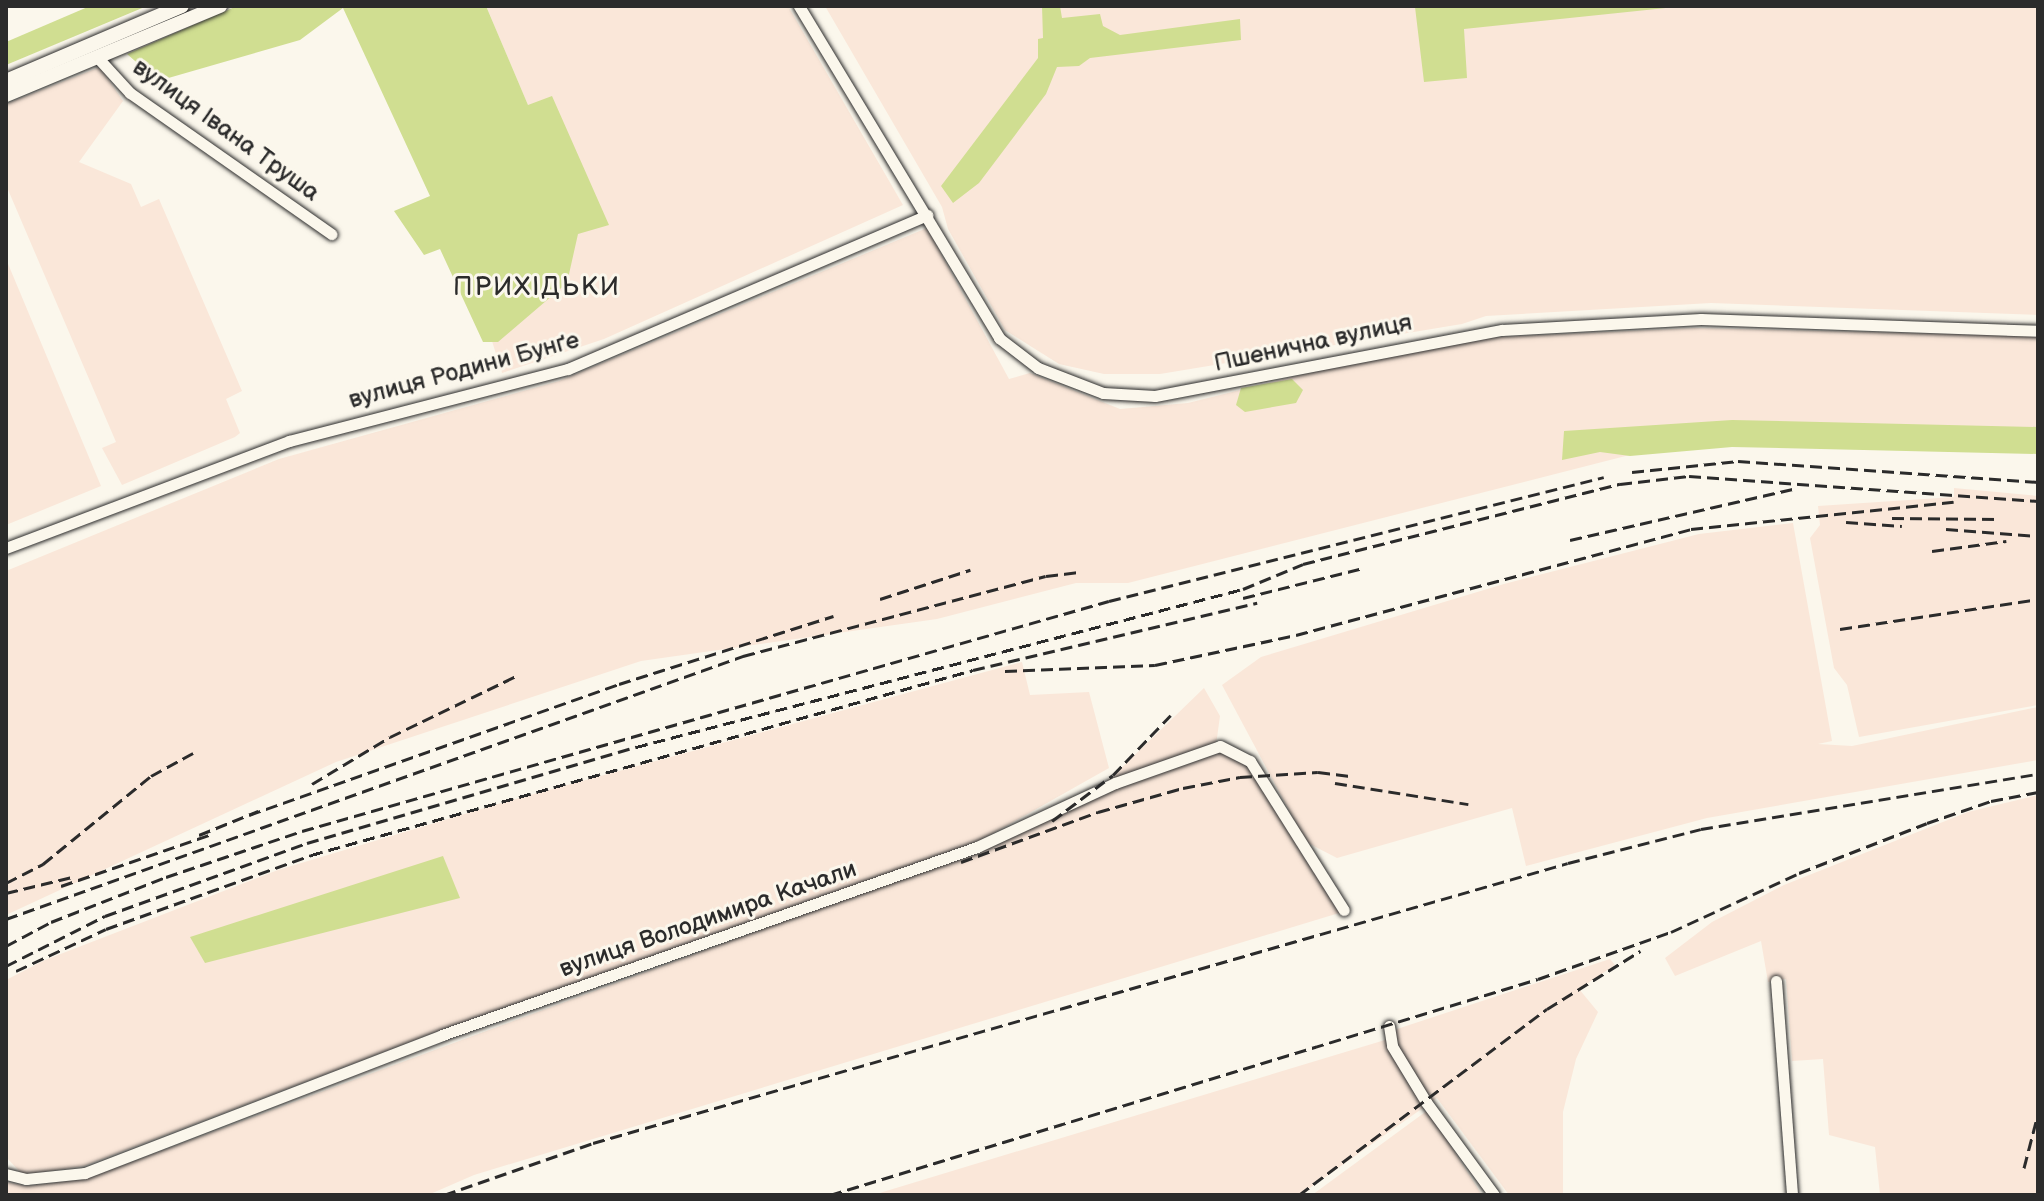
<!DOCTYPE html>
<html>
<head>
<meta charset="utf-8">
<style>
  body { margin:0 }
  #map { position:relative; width:2044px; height:1201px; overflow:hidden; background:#fbf7ec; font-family:"Balsamiq Sans",sans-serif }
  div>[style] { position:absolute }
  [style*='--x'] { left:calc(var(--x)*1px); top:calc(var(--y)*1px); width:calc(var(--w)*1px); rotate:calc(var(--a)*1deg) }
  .built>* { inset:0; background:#fae7d9 }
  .green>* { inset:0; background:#d0de91 }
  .roads { filter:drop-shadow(0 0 2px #2b2b2b) drop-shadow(0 0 2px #2b2b2b) }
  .minor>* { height:11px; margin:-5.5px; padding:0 5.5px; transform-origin:5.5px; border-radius:5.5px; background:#fbf7ec }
  .major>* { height:14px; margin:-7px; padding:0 7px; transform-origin:7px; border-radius:7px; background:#fbf7ec }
  .rail>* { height:3px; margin-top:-1.5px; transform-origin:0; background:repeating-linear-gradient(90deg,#2b2b2b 0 12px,transparent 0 18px) }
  span { translate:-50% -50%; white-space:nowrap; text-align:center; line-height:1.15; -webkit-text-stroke:6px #fbf7ec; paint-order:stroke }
  .street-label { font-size:24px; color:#2b2b2b }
  .neighbourhood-label { font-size:26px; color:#2b2b2b; letter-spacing:2px }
  .frame { position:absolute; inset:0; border:8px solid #2b2b2b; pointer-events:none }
</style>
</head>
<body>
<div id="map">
  <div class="built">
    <div style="clip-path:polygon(486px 6px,788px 6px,903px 205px,604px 339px,502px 373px,470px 271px,580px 228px)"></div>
    <div style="clip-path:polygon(825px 6px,2038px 6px,2038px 315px,1711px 303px,1486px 316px,1462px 324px,1160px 374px,1104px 374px,1059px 364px,1005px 330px,948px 229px,942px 207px)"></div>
    <div style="clip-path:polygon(100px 67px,123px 101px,79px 162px,131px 184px,141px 207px,159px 199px,242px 391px,226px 399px,240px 433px,235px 437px,122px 485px,102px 448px,116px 442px,6px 185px,6px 104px)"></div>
    <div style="clip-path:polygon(927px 228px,1009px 379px,1030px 373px,1120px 409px,1188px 403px,1336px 366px,1496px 337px,1695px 328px,2038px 336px,2038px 446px,1827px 440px,1653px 449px,1128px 583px,1076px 583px,937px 619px,641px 661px,336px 762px,6px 915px,6px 571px,279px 459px,559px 381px)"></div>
    <div style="clip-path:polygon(6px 259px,101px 486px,6px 525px)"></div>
    <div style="clip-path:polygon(1954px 488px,2038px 496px,2038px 705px,1859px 737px,1847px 685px,1834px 668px,1810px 538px,1820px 525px,1818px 506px,1954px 497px)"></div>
    <div style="clip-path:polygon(1793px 523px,1832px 741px,1818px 744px,1852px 746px,2038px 707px,2038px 760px,1707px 818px,1526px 866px,1512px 808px,1337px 858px,1306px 842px,1222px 685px,1261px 657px,1504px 584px,1699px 534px)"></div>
    <div style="clip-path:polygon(1022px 662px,1030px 695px,1089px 692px,1109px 768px,976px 843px,441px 1030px,84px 1166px,23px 1175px,6px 1157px,6px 980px,45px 960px,278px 870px,508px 801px)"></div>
    <div style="clip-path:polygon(1204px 688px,1220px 716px,1216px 745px,1245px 761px,1339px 913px,474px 1175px,428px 1195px,6px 1195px,6px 1182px,27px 1186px,85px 1179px,977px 850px,1084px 804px)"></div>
    <div style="clip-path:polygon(2038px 795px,2038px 1195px,1880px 1195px,1875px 1147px,1829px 1135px,1823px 1059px,1792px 1061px,1786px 979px,1768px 982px,1761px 941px,1675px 976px,1665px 958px,1712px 922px,1784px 885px,1968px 812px)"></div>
    <div style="clip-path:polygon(1610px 959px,1615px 965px,1579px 989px,1598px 1012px,1576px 1059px,1563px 1112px,1563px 1195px,1509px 1195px,1437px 1098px,1300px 1195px,873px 1195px,1385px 1040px,1397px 1029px)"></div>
    <div style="clip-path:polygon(1428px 1110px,1482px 1195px,1312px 1195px)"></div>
  </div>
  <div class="green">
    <div style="clip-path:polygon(90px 6px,147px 6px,6px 65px,6px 42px)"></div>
    <div style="clip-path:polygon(237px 6px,486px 6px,528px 105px,552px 96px,609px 225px,578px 234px,567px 283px,498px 342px,483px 342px,440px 249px,424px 255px,394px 211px,430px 196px,343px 8px,300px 40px,158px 81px,127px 54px)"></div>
    <div style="clip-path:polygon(1042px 6px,1060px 6px,1062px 18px,1100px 14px,1103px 26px,1120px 35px,1240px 19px,1241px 40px,1090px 58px,1079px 66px,1057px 67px,1046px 94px,979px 183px,953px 203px,941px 186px,1038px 58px,1038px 39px,1043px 38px)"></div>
    <div style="clip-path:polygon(1685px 6px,1464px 29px,1467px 78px,1424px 82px,1415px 7px)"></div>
    <div style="clip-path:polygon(1292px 379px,1303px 390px,1296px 403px,1245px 412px,1236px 405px,1241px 388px)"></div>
    <div style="clip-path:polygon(1732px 420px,2038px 427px,2038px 454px,1732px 447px,1630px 456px,1600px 452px,1562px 460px,1564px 431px)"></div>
    <div style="clip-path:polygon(443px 856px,460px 898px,205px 963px,190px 937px)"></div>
  </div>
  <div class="roads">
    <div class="minor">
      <div style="--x:799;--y:6;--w:388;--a:58.9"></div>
      <div style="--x:999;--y:338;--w:49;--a:37.6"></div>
      <div style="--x:1038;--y:368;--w:70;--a:21"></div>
      <div style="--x:1103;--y:393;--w:52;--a:3.3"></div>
      <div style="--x:1155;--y:396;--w:353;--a:-10.8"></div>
      <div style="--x:1502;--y:330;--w:199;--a:-3.2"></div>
      <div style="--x:1701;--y:319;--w:337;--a:2"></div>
      <div style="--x:98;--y:58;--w:47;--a:47.6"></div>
      <div style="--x:130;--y:93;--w:246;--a:35"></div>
      <div style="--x:6;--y:548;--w:303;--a:-20.7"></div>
      <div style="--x:289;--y:441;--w:288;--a:-14.5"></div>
      <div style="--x:568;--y:369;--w:391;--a:-23.2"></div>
      <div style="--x:1776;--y:981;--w:215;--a:85.7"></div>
      <div style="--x:1389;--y:1026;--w:20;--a:81"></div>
      <div style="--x:1392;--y:1046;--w:66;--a:58.7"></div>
      <div style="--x:1426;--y:1102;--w:115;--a:53.8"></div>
      <div style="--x:6;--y:1174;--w:21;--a:14"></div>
      <div style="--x:26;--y:1179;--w:59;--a:-5.8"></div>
      <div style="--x:85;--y:1173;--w:383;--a:-21.1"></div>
      <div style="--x:442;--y:1035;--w:567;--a:-19.36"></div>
      <div style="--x:977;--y:847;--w:152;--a:-24.9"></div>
      <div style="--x:1115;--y:783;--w:111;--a:-19.4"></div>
      <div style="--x:1220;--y:746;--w:34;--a:27"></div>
      <div style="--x:1250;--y:761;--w:176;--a:57.8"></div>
    </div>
    <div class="major">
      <div style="--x:6;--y:81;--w:191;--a:-23.1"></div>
      <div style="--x:6;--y:95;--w:232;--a:-22.6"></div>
    </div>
  </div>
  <div class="rail">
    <div style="--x:1632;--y:472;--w:107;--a:-5.9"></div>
    <div style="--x:1738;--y:461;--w:301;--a:4"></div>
    <div style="--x:1892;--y:518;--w:108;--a:0.5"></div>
    <div style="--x:1846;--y:522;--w:56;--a:4.1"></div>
    <div style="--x:1946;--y:529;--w:92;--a:4.4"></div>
    <div style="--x:1570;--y:540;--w:233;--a:-12.9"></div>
    <div style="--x:1932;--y:551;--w:75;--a:-7.7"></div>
    <div style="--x:1243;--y:598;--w:124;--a:-14"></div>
    <div style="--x:880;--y:599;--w:95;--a:-17.9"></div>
    <div style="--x:1840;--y:629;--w:200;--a:-8.6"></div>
    <div style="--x:1005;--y:671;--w:150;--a:-2.3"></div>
    <div style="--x:1155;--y:665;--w:144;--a:-12"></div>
    <div style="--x:1296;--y:635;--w:409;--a:-15"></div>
    <div style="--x:1691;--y:529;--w:264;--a:-5.9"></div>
    <div style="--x:1335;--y:783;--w:135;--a:9"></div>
    <div style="--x:312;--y:784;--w:91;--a:-31.1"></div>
    <div style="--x:390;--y:737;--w:142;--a:-25.8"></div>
    <div style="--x:249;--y:815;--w:393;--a:-19.5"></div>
    <div style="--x:619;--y:684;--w:225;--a:-17.6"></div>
    <div style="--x:1052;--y:821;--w:76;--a:-37"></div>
    <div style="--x:1113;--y:775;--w:83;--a:-46"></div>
    <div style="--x:199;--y:835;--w:64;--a:-22.1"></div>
    <div style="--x:961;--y:862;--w:146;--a:-20.1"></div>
    <div style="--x:1098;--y:812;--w:88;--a:-15.8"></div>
    <div style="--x:1183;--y:788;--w:58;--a:-10.9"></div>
    <div style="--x:1240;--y:777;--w:78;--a:-3.7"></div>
    <div style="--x:1318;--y:772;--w:32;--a:7"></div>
    <div style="--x:6;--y:883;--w:42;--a:-27.2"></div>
    <div style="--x:43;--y:864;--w:139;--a:-39.2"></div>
    <div style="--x:151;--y:776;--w:48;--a:-28.7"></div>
    <div style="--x:61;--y:886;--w:160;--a:-19"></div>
    <div style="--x:6;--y:893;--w:68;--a:-13.6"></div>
    <div style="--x:6;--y:919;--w:783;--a:-19.64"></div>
    <div style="--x:743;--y:656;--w:313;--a:-14.8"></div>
    <div style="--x:1046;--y:576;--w:35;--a:-7"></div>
    <div style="--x:6;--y:946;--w:51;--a:-28.1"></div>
    <div style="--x:51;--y:922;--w:123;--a:-21.4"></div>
    <div style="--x:166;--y:877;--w:144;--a:-18.7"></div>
    <div style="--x:302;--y:831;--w:839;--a:-15.91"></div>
    <div style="--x:1109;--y:601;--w:510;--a:-14.06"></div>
    <div style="--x:6;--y:966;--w:111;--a:-26.8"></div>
    <div style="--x:105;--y:916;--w:215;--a:-19.9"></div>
    <div style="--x:307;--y:843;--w:343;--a:-16.3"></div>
    <div style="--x:636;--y:747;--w:627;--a:-14.59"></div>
    <div style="--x:1243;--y:589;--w:65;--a:-22.6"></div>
    <div style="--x:1303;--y:564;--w:327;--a:-14.2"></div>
    <div style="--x:1620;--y:484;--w:69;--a:-6.6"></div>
    <div style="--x:1689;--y:476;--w:350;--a:4.1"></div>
    <div style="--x:16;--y:971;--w:99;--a:-25"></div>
    <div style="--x:106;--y:929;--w:218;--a:-19.8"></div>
    <div style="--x:311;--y:855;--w:687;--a:-15.61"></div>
    <div style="--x:973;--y:670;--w:292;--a:-13.3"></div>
    <div style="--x:2024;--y:1168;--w:56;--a:-75.5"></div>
    <div style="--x:444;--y:1195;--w:158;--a:-19.2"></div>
    <div style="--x:593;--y:1143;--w:1014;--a:-16.02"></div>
    <div style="--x:1568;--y:863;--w:137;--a:-14.3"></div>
    <div style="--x:1701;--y:829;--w:341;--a:-9.3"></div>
    <div style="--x:830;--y:1195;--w:740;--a:-16.97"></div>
    <div style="--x:1538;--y:979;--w:141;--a:-19.5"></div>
    <div style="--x:1671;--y:932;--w:141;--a:-24.7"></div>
    <div style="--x:1799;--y:873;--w:137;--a:-21.3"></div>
    <div style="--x:1927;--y:823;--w:68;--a:-19"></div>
    <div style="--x:1991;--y:801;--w:48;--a:-10.8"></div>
    <div style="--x:1299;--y:1195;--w:310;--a:-36.9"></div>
    <div style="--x:1547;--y:1009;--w:110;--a:-31.9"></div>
  </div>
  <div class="street-label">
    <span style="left:226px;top:130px;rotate:36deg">вулиця Івана Труша</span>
    <span style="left:1313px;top:343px;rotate:-12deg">Пшенична вулиця</span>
    <span style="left:464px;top:370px;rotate:-15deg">вулиця Родини Бунґе</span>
    <span style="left:708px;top:919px;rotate:-19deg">вулиця Володимира Качали</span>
  </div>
  <div class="neighbourhood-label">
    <span style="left:537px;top:288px">ПРИХІДЬКИ</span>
  </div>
  <div class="frame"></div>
</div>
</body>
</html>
